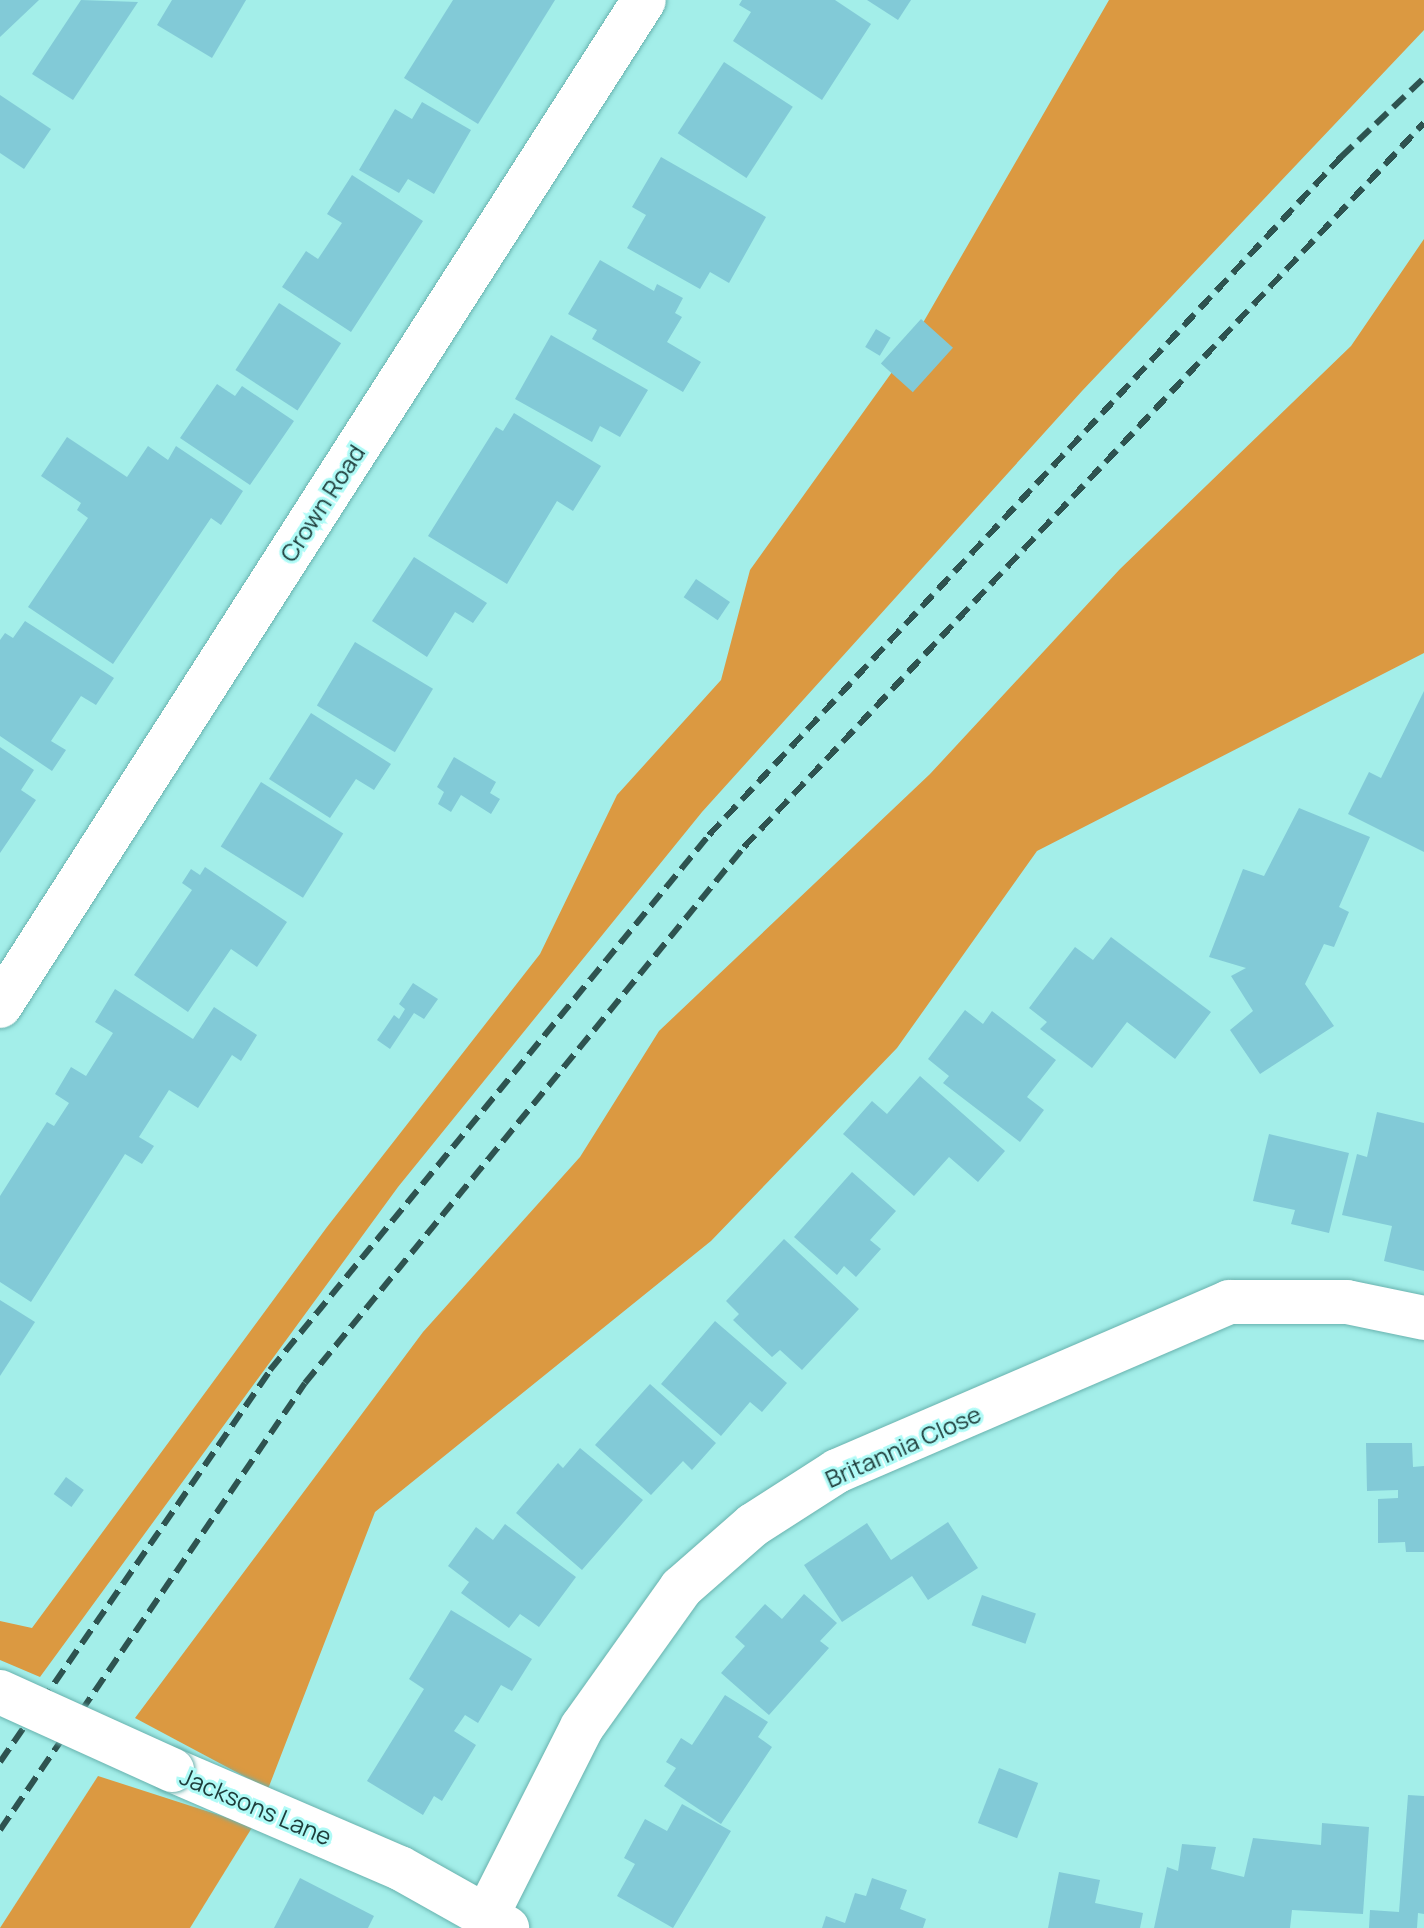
<!DOCTYPE html>
<html>
<head>
<meta charset="utf-8">
<style>
  body { margin:0 }
  #map { position:relative; width:1424px; height:1928px; overflow:hidden; background:#a3eee9; font-family:Manrope,sans-serif }
  div>[style] { position:absolute }
  [style*='--x'] { left:calc(var(--x)*1px); top:calc(var(--y)*1px); width:calc(var(--w)*1px); rotate:calc(var(--a)*1deg) }
  .forest>* { inset:0; background:#db9941 }
  .building>* { inset:0; background:#82cad7; transform-origin:0 0 }
  .roads { filter:drop-shadow(0 0 2px #69b2ae) drop-shadow(0 0 2px #69b2ae) }
  .street>* { height:44px; margin:-22px; padding:0 22px; transform-origin:22px; border-radius:22px; background:#fff }
  .rail>* { height:6px; margin-top:-3px; transform-origin:0; background:repeating-linear-gradient(90deg,#2e5350 0 16px,transparent 0 24px) }
  .bridges { filter:drop-shadow(0 0 2px #69b2ae) drop-shadow(0 0 2px #69b2ae) }
  .street-bridge>* { height:44px; margin:-22px; padding:0 22px; transform-origin:22px; border-radius:22px; background:#fff }
  span { translate:-50% -50%; white-space:nowrap; text-align:center; line-height:1.15; -webkit-text-stroke:6px #b0fbf7; paint-order:stroke }
  .street-label { font-size:24px; color:#1e3d3b }
</style>
</head>
<body>
<div id="map">
  <div class="forest">
    <div style="clip-path:polygon(1109px 0,1424px 0,1424px 30px,1082px 391px,702px 812px,398px 1187px,40px 1677px,0 1660px,0 1621px,32px 1628px,327px 1227px,540px 954px,617px 795px,721px 680px,750px 570px,905px 354px)"></div>
    <div style="clip-path:polygon(1424px 239px,1424px 653px,1037px 851px,897px 1048px,711px 1241px,375px 1512px,268px 1789px,135px 1718px,423px 1332px,580px 1157px,659px 1031px,930px 774px,1120px 569px,1351px 346px)"></div>
    <div style="clip-path:polygon(98px 1776px,253px 1826px,190px 1928px,0 1928px)"></div>
  </div>
  <div class="building">
    <div style="clip-path:polygon(0 0,39px 0,0 37px)"></div>
    <div style="clip-path:polygon(81px 0,138px 2px,73px 100px,32px 74px)"></div>
    <div style="clip-path:polygon(172px 0,246px 0,212px 58px,157px 25px)"></div>
    <div style="clip-path:polygon(453px 0,555px 0,478px 124px,404px 78px)"></div>
    <div style="clip-path:polygon(742px 0,835px 0,871px 24px,822px 100px,733px 41px,751px 12px,739px 5px)"></div>
    <div style="clip-path:polygon(867px 0,911px 0,898px 20px)"></div>
    <div style="left:724px;top:62px;width:82px;height:85px;rotate:33deg"></div>
    <div style="clip-path:polygon(0 95px,51px 129px,24px 169px,0 153px)"></div>
    <div style="clip-path:polygon(422px 102px,471px 130px,434px 194px,408px 179px,399px 193px,359px 170px,395px 109px,412px 119px)"></div>
    <div style="clip-path:polygon(661px 157px,766px 217px,729px 283px,710px 272px,700px 289px,627px 248px,646px 215px,632px 207px)"></div>
    <div style="clip-path:polygon(352px 175px,423px 221px,351px 332px,282px 287px,306px 251px,318px 259px,342px 223px,327px 214px)"></div>
    <div style="clip-path:polygon(600px 260px,654px 291px,657px 284px,683px 298px,675px 313px,682px 317px,667px 342px,701px 362px,683px 392px,592px 339px,597px 330px,568px 314px)"></div>
    <div style="left:279px;top:303px;width:74px;height:80px;rotate:33deg"></div>
    <div style="left:921px;top:319px;width:43px;height:60px;rotate:42deg"></div>
    <div style="left:876px;top:329px;width:17px;height:21px;rotate:31deg"></div>
    <div style="clip-path:polygon(551px 335px,648px 390px,620px 437px,600px 426px,592px 442px,515px 399px)"></div>
    <div style="clip-path:polygon(217px 384px,235px 396px,242px 386px,294px 421px,250px 485px,180px 438px)"></div>
    <div style="clip-path:polygon(514px 413px,601px 466px,573px 511px,557px 501px,507px 584px,428px 536px,496px 427px,503px 431px)"></div>
    <div style="clip-path:polygon(67px 437px,127px 477px,148px 446px,168px 460px,176px 446px,243px 491px,221px 525px,211px 518px,113px 664px,28px 607px,88px 518px,77px 510px,81px 503px,41px 476px)"></div>
    <div style="clip-path:polygon(414px 557px,487px 603px,473px 623px,455px 612px,427px 657px,372px 621px)"></div>
    <div style="left:696px;top:579px;width:41px;height:22px;rotate:34deg"></div>
    <div style="clip-path:polygon(25px 621px,114px 678px,96px 705px,81px 696px,51px 741px,66px 750px,52px 771px,0 736px,0 640px,5px 633px,13px 638px)"></div>
    <div style="left:355px;top:642px;width:91px;height:74px;rotate:31deg"></div>
    <div style="clip-path:polygon(1424px 691px,1424px 852px,1348px 814px,1369px 772px,1381px 778px)"></div>
    <div style="clip-path:polygon(311px 713px,391px 764px,374px 790px,356px 779px,330px 818px,269px 779px)"></div>
    <div style="clip-path:polygon(0 747px,34px 770px,21px 790px,36px 800px,0 853px)"></div>
    <div style="clip-path:polygon(454px 757px,496px 782px,490px 793px,500px 799px,491px 814px,461px 795px,451px 812px,438px 804px,444px 792px,437px 787px)"></div>
    <div style="left:261px;top:782px;width:97px;height:76px;rotate:32deg"></div>
    <div style="clip-path:polygon(1299px 808px,1370px 837px,1339px 907px,1349px 912px,1334px 947px,1324px 944px,1305px 984px,1334px 1026px,1260px 1074px,1230px 1030px,1253px 1011px,1231px 976px,1246px 968px,1209px 957px,1243px 869px,1264px 876px)"></div>
    <div style="clip-path:polygon(205px 867px,287px 922px,257px 967px,231px 949px,188px 1012px,134px 975px,192px 890px,182px 883px,191px 869px,200px 875px)"></div>
    <div style="clip-path:polygon(1111px 937px,1211px 1012px,1175px 1059px,1127px 1022px,1092px 1068px,1040px 1029px,1047px 1022px,1029px 1008px,1075px 947px,1093px 960px)"></div>
    <div style="clip-path:polygon(413px 983px,438px 999px,424px 1019px,414px 1013px,390px 1049px,377px 1040px,394px 1015px,399px 1019px,405px 1009px,399px 1004px)"></div>
    <div style="clip-path:polygon(115px 989px,193px 1039px,214px 1007px,257px 1035px,241px 1061px,232px 1055px,198px 1108px,169px 1090px,139px 1137px,154px 1146px,142px 1164px,125px 1154px,31px 1302px,0 1282px,0 1196px,47px 1122px,54px 1126px,69px 1103px,55px 1094px,71px 1067px,86px 1076px,113px 1033px,95px 1022px)"></div>
    <div style="clip-path:polygon(965px 1010px,983px 1024px,992px 1011px,1056px 1060px,1027px 1097px,1044px 1110px,1020px 1142px,943px 1083px,949px 1076px,928px 1059px)"></div>
    <div style="clip-path:polygon(920px 1076px,1005px 1151px,978px 1182px,949px 1157px,914px 1196px,843px 1134px,872px 1101px,887px 1114px)"></div>
    <div style="clip-path:polygon(1377px 1112px,1424px 1123px,1424px 1271px,1384px 1261px,1392px 1226px,1342px 1215px,1357px 1154px,1367px 1157px)"></div>
    <div style="clip-path:polygon(1269px 1134px,1349px 1153px,1329px 1233px,1291px 1224px,1295px 1210px,1253px 1201px)"></div>
    <div style="clip-path:polygon(852px 1172px,896px 1211px,870px 1240px,881px 1249px,856px 1277px,844px 1266px,837px 1275px,794px 1237px)"></div>
    <div style="clip-path:polygon(784px 1239px,859px 1309px,802px 1370px,780px 1350px,772px 1357px,733px 1320px,739px 1314px,726px 1301px)"></div>
    <div style="clip-path:polygon(0 1300px,35px 1322px,0 1376px)"></div>
    <div style="clip-path:polygon(715px 1321px,787px 1383px,762px 1412px,750px 1402px,721px 1436px,661px 1384px)"></div>
    <div style="clip-path:polygon(650px 1384px,716px 1443px,692px 1470px,683px 1461px,651px 1495px,595px 1445px)"></div>
    <div style="clip-path:polygon(1366px 1443px,1412px 1443px,1413px 1467px,1424px 1466px,1424px 1552px,1406px 1552px,1405px 1542px,1378px 1543px,1378px 1499px,1398px 1498px,1398px 1490px,1367px 1491px)"></div>
    <div style="clip-path:polygon(580px 1448px,643px 1500px,582px 1570px,516px 1513px,558px 1463px,563px 1468px)"></div>
    <div style="left:66px;top:1477px;width:22px;height:21px;rotate:36deg"></div>
    <div style="clip-path:polygon(948px 1522px,978px 1568px,928px 1600px,912px 1576px,842px 1622px,804px 1565px,867px 1523px,891px 1560px)"></div>
    <div style="clip-path:polygon(505px 1524px,576px 1577px,539px 1627px,520px 1614px,509px 1628px,461px 1593px,469px 1582px,448px 1566px,476px 1527px,493px 1540px)"></div>
    <div style="clip-path:polygon(804px 1594px,837px 1623px,820px 1641px,829px 1648px,769px 1715px,721px 1673px,745px 1646px,735px 1637px,765px 1604px,782px 1619px)"></div>
    <div style="left:982px;top:1595px;width:57px;height:32px;rotate:19deg"></div>
    <div style="clip-path:polygon(451px 1610px,532px 1659px,512px 1691px,501px 1685px,478px 1723px,465px 1715px,454px 1731px,476px 1745px,442px 1801px,434px 1796px,423px 1815px,367px 1781px,424px 1689px,409px 1679px)"></div>
    <div style="clip-path:polygon(725px 1695px,768px 1722px,758px 1737px,772px 1747px,721px 1824px,664px 1786px,676px 1768px,666px 1762px,681px 1738px,692px 1745px)"></div>
    <div style="left:999px;top:1768px;width:42px;height:59px;rotate:21deg"></div>
    <div style="clip-path:polygon(1408px 1795px,1424px 1796px,1424px 1914px,1418px 1913px,1417px 1928px,1369px 1928px,1370px 1910px,1399px 1912px)"></div>
    <div style="clip-path:polygon(682px 1804px,731px 1831px,673px 1928px,617px 1896px,635px 1864px,624px 1858px,645px 1819px,667px 1831px)"></div>
    <div style="clip-path:polygon(1322px 1823px,1369px 1827px,1363px 1914px,1292px 1910px,1290px 1928px,1154px 1928px,1167px 1867px,1178px 1871px,1182px 1844px,1216px 1847px,1211px 1869px,1244px 1877px,1253px 1838px,1321px 1845px)"></div>
    <div style="clip-path:polygon(1059px 1872px,1100px 1880px,1095px 1903px,1143px 1913px,1140px 1928px,1048px 1928px)"></div>
    <div style="clip-path:polygon(300px 1878px,374px 1916px,368px 1928px,274px 1928px)"></div>
    <div style="clip-path:polygon(872px 1878px,907px 1890px,900px 1909px,926px 1919px,923px 1928px,822px 1928px,826px 1916px,845px 1923px,855px 1893px,866px 1896px)"></div>
  </div>
  <div class="roads">
    <div class="street">
      <div style="--x:0;--y:1006;--w:1194;--a:-57.37"></div>
      <div style="--x:172;--y:1770;--w:248;--a:23.3"></div>
      <div style="--x:400;--y:1868;--w:123;--a:29.3"></div>
      <div style="--x:486;--y:1917;--w:213;--a:-63.2"></div>
      <div style="--x:582;--y:1727;--w:171;--a:-54.5"></div>
      <div style="--x:681;--y:1588;--w:96;--a:-41.2"></div>
      <div style="--x:753;--y:1525;--w:100;--a:-32.7"></div>
      <div style="--x:837;--y:1471;--w:427;--a:-23.3"></div>
      <div style="--x:1229;--y:1302;--w:118;--a:0"></div>
      <div style="--x:1347;--y:1302;--w:79;--a:11.7"></div>
    </div>
  </div>
  <div class="rail">
    <div style="--x:0;--y:1762;--w:476;--a:-55.4"></div>
    <div style="--x:270;--y:1370;--w:692;--a:-50.63"></div>
    <div style="--x:709;--y:835;--w:927;--a:-47.01"></div>
    <div style="--x:1341;--y:157;--w:115;--a:-43.6"></div>
    <div style="--x:0;--y:1830;--w:541;--a:-55.69"></div>
    <div style="--x:305;--y:1383;--w:693;--a:-50.68"></div>
    <div style="--x:744;--y:847;--w:993;--a:-46.8"></div>
  </div>
  <div class="bridges">
    <div class="street-bridge">
      <div style="--x:0;--y:1692;--w:189;--a:24.4"></div>
    </div>
  </div>
  <div class="street-label">
    <span style="left:322px;top:503px;rotate:-57deg">Crown Road</span>
    <span style="left:903px;top:1446px;rotate:-24deg">Britannia Close</span>
    <span style="left:256px;top:1806px;rotate:23deg">Jacksons Lane</span>
  </div>
</div>
</body>
</html>
